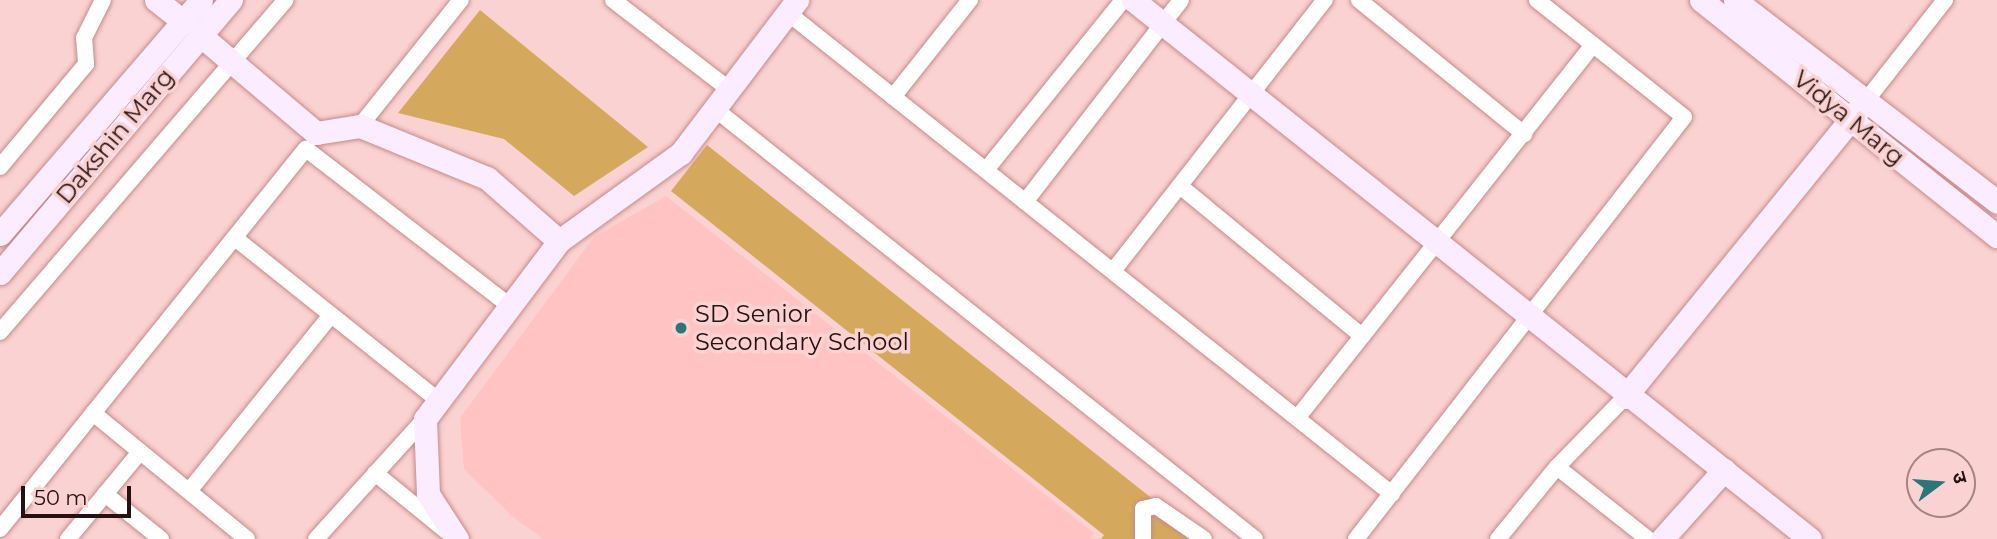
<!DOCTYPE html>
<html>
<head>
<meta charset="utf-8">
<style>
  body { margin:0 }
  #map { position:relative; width:1997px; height:539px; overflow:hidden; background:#fad2d1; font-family:Montserrat,"Noto Sans Devanagari",sans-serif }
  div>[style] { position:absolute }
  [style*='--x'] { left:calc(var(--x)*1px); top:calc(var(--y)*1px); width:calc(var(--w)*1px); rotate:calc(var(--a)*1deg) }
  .built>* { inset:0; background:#fec3c2 }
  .green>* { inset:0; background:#d5a95d }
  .roads { filter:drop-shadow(0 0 2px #c78a89) drop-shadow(0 0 2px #c78a89) }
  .street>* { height:16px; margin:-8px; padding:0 8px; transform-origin:8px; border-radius:8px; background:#fff }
  .secondary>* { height:23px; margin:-11.5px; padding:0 11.5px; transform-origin:11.5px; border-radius:11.5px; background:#fbecff }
  .dots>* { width:19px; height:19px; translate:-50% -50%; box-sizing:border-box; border:4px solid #fad2d1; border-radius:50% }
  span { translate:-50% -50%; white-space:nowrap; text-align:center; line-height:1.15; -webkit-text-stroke:7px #fad2d1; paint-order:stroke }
  .street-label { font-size:24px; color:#271011 }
  .poi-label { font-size:24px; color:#271011 }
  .left { translate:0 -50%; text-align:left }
  .north { position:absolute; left:1906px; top:448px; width:70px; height:70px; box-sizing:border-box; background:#fad2d1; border:2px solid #a68484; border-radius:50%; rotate:74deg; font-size:19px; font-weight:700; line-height:28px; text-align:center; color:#271011 }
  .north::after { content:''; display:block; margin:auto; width:24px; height:32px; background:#2c767a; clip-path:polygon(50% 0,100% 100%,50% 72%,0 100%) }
  .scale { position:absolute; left:21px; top:486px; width:110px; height:32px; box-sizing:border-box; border:4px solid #271011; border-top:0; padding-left:9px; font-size:21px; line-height:24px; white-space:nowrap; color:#271011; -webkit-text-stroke:5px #fad2d1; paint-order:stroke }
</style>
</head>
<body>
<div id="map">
  <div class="built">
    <div style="clip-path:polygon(666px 196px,1094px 533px,1089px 539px,543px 539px,512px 516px,464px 469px,460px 418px,594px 237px)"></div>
  </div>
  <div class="green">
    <div style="clip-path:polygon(480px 10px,648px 147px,574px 196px,504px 139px,398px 113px)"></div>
    <div style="clip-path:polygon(707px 145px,1203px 539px,1101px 539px,1104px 535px,671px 191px)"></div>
  </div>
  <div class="roads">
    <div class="street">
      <div style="--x:613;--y:0;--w:148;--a:37.6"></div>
      <div style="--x:1359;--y:0;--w:213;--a:39.1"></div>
      <div style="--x:788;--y:13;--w:772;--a:38.53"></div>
      <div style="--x:893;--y:97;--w:124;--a:-51.6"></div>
      <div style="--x:1865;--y:102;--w:130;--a:-51.9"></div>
      <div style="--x:715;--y:109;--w:690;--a:38.53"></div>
      <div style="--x:360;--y:126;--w:161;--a:-51.3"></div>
      <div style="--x:0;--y:167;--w:134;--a:-50.1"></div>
      <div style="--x:86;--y:64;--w:26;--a:-94"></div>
      <div style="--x:84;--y:38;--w:42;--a:-63.4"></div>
      <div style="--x:986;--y:170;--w:218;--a:-51.1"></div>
      <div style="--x:1180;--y:186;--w:236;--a:39.5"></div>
      <div style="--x:1025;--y:202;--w:255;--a:-52.3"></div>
      <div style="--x:235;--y:238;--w:260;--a:38.6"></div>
      <div style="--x:1113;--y:271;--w:344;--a:-52"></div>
      <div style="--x:0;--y:332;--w:438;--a:-49.3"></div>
      <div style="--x:93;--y:413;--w:199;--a:39.3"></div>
      <div style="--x:1298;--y:417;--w:475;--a:-51.6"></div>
      <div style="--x:1557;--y:467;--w:98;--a:-45.8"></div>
      <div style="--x:375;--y:473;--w:92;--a:39.2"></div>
      <div style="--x:189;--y:491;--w:226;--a:-51.1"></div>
      <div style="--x:105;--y:494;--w:72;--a:38.8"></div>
      <div style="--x:0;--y:529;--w:488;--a:-51.2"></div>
      <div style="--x:306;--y:149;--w:257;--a:37.6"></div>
      <div style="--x:68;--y:539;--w:113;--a:-50.4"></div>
      <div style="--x:316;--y:539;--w:162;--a:-47.8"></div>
      <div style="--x:1143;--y:539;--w:30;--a:-90"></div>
      <div style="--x:1143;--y:509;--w:13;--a:-13"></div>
      <div style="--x:1156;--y:506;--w:58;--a:34.5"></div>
      <div style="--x:1356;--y:539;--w:534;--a:-52.14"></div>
      <div style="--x:1684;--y:117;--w:188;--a:-141.5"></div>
      <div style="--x:1498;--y:539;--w:93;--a:-50.7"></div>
      <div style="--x:1557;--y:467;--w:116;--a:38.4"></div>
    </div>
    <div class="secondary">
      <div style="--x:156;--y:0;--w:36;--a:38"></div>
      <div style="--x:1133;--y:0;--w:865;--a:38.53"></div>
      <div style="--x:1701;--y:0;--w:379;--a:38.6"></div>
      <div style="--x:1735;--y:0;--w:331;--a:37.6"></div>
      <div style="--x:200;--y:35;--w:152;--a:40.2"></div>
      <div style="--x:316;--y:133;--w:45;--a:-9"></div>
      <div style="--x:360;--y:126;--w:137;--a:22.3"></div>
      <div style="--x:487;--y:178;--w:96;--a:41.2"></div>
      <div style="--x:0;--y:234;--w:308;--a:-49.3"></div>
      <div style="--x:0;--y:273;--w:358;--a:-49.8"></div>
      <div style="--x:1625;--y:397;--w:380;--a:-50.9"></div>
      <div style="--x:457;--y:539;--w:54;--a:-122.8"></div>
      <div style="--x:428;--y:494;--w:75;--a:-92.3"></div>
      <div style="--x:425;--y:419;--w:223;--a:-53"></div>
      <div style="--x:559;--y:241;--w:150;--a:-35.8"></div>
      <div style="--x:681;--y:153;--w:192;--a:-52.8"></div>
      <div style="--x:1662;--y:539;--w:93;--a:-48.1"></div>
    </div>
  </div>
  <div class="dots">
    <div style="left:681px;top:328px;background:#2c767a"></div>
  </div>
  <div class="street-label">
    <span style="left:1849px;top:118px;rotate:39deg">Vidya Marg</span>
    <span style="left:115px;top:136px;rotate:-50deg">Dakshin Marg</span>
  </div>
  <div class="poi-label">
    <span class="left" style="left:695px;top:328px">SD Senior<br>Secondary School</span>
  </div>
  <div class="north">उ</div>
  <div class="scale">50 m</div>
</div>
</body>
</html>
